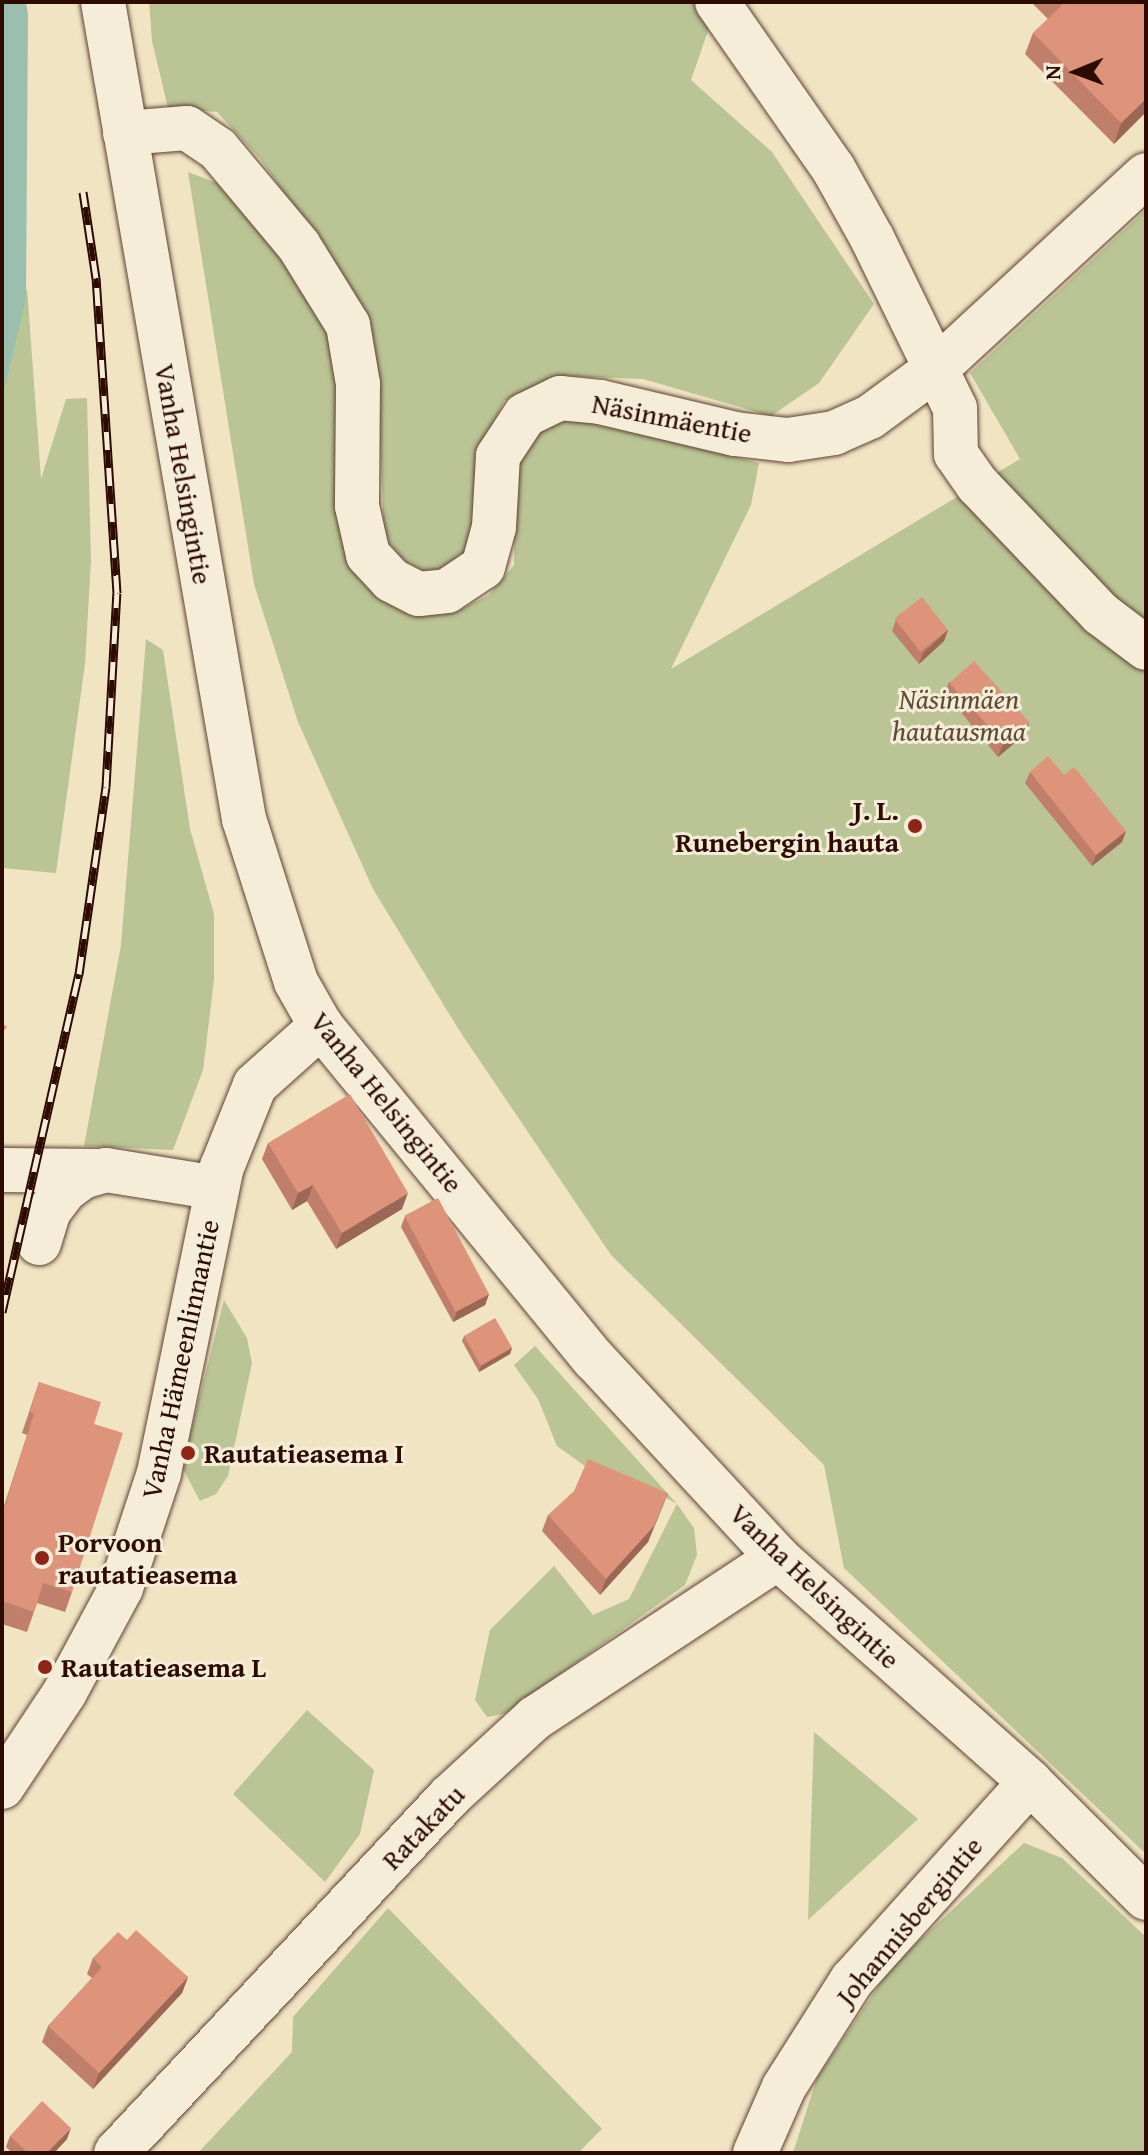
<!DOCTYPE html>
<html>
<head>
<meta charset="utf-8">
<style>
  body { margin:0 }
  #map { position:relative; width:1148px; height:2155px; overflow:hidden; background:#f0e4c3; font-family:"Gentium Book Plus",serif }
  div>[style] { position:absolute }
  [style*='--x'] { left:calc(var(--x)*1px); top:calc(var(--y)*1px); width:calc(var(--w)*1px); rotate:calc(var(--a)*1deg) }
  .green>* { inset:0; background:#bac494 }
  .water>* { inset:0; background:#9bbfaf }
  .roads { filter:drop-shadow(0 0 2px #5e4132) drop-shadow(0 0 2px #5e4132) }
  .minor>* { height:44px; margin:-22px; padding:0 22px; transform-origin:22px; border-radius:22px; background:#f5edd8 }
  .rail>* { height:9px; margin-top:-4.5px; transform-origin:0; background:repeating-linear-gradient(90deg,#f5edd8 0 18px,#2d0b01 0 36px); box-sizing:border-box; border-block:2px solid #2d0b01 }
  .wall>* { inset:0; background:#bf7f6a }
  .shaded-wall>* { inset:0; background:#9b6856 }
  .building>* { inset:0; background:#de947b; transform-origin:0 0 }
  .dots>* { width:22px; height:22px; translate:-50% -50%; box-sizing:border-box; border:4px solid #f5edd8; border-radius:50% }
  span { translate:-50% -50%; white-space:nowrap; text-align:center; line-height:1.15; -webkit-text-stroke:6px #f5edd8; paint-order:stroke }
  .street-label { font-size:28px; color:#2d0b01 }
  .park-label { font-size:28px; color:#5e4c34; font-style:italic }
  .poi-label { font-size:28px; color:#2d0b01; font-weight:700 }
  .right { translate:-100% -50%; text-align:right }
  .left { translate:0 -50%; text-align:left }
  .frame { position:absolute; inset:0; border:4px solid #2d0b01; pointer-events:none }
  .north { position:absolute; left:1036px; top:32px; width:80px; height:80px; -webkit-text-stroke:6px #f5edd8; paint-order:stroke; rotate:269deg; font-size:22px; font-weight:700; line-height:32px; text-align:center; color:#2d0b01 }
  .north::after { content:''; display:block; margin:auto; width:28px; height:36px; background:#2d0b01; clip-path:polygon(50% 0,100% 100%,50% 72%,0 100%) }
</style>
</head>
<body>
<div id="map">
  <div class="green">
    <div style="clip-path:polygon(149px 2px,718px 2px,691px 80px,772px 152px,874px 304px,819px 383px,771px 416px,643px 379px,562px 376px,504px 401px,481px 449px,476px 526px,463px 561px,427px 573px,401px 559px,384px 535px,379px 412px,315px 237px,261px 160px,217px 112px,168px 108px,152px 41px)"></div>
    <div style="clip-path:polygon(188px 172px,219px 184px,307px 290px,335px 348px,340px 500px,412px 609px,457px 611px,489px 595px,514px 565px,515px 462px,543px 425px,582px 419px,759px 463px,751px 505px,671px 669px,1020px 459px,970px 373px,1146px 210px,1146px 1854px,844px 1568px,824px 1465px,611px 1255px,459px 1030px,373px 889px,298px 722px,254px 584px)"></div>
    <div style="clip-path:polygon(27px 288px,41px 479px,66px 399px,87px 398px,91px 561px,85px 664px,56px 873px,2px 868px,2px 395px)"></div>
    <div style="clip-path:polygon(146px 639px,163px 650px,190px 829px,214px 914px,214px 980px,203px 1070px,173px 1150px,84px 1146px,121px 945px)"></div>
    <div style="clip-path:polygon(224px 1300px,247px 1338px,252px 1363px,228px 1476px,216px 1494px,200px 1501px,182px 1467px)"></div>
    <div style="clip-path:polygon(535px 1346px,677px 1504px,694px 1528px,697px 1555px,685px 1585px,504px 1714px,487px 1717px,475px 1700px,490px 1630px,554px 1566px,593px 1615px,629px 1599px,677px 1504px,638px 1482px,589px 1469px,557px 1446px,538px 1399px,514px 1365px)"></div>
    <div style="clip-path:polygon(307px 1710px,374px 1770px,360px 1834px,325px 1882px,233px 1794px)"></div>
    <div style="clip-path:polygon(814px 1732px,918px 1819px,808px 1920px)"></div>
    <div style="clip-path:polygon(1024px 1843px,1062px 1858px,1146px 1937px,1146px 2153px,793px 2153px,817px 2078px,892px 1966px)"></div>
    <div style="clip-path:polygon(388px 1908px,602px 2129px,578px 2153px,198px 2153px,292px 2052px,293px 2017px)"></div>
  </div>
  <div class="water">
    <div style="clip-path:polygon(2px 2px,26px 2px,28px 14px,26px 298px,2px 400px)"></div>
  </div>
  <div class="roads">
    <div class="minor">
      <div style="--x:103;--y:2;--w:829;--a:80.21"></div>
      <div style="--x:244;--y:819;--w:171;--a:72.3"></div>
      <div style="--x:296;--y:982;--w:51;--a:60.4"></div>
      <div style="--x:321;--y:1026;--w:431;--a:50.7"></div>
      <div style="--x:594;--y:1359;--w:271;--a:47.2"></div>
      <div style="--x:778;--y:1558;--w:337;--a:41.6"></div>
      <div style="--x:1030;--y:1782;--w:164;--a:45"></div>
      <div style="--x:717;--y:2;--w:203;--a:55.1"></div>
      <div style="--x:833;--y:168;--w:80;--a:60.9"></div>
      <div style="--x:872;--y:238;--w:189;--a:64"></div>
      <div style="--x:955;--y:408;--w:46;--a:88.8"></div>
      <div style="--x:956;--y:454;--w:38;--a:55"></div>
      <div style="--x:978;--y:485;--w:178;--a:46.4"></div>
      <div style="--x:1101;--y:614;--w:56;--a:37.1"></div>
      <div style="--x:125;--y:133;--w:62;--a:-4.6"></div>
      <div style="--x:187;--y:128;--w:37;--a:34"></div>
      <div style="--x:218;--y:149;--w:126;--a:50.1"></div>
      <div style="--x:299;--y:246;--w:93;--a:58.2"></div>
      <div style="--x:348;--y:325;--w:60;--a:80.4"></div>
      <div style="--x:358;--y:384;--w:122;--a:90.5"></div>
      <div style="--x:357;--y:506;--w:50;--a:77.3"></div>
      <div style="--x:368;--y:555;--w:34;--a:47"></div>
      <div style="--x:391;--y:580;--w:31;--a:27"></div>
      <div style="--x:419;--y:594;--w:28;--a:-6"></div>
      <div style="--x:447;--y:591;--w:43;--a:-33.7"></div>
      <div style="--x:483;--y:567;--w:41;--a:-74.6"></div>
      <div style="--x:494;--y:527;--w:71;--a:-86.8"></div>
      <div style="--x:498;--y:456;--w:49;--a:-56.6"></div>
      <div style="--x:525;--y:415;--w:39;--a:-26"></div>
      <div style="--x:560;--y:398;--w:40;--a:5.7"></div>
      <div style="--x:600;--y:402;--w:139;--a:13.3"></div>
      <div style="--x:735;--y:434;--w:53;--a:6.5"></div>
      <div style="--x:788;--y:440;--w:47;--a:-8.7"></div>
      <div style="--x:834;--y:433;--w:39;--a:-24"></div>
      <div style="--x:870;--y:417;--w:84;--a:-36.3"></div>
      <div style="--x:938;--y:367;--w:283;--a:-42.7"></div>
      <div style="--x:2;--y:1170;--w:98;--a:0.6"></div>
      <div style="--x:39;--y:1243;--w:34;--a:-73"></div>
      <div style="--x:49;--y:1211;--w:26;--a:-53"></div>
      <div style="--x:65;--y:1190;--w:21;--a:-37"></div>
      <div style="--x:82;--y:1177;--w:25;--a:-16"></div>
      <div style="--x:106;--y:1170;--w:112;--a:9.2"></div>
      <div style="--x:2;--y:1787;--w:114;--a:-56.4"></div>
      <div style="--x:65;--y:1692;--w:118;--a:-61.7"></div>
      <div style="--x:121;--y:1588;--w:121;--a:-71.7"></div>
      <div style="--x:159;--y:1473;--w:312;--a:-78.4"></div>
      <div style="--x:222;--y:1167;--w:88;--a:-68.1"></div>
      <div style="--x:255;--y:1085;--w:89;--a:-41.8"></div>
      <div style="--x:116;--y:2153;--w:487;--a:-46.9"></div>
      <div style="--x:449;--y:1797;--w:117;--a:-42.6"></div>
      <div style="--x:535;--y:1718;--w:291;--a:-33.4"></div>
      <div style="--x:755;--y:2153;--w:72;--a:-66.3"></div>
      <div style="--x:784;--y:2087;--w:127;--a:-57.6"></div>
      <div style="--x:852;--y:1980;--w:266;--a:-48"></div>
    </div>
  </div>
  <div class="rail">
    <div style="--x:2;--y:1312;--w:347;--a:-77.2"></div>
    <div style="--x:79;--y:974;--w:189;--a:-81.8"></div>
    <div style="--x:106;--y:787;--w:194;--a:-86.8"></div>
    <div style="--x:117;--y:593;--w:316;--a:-93.8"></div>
    <div style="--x:96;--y:278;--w:87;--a:-98.6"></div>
  </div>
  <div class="wall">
    <div style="clip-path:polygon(1031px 2px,1127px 2px,1146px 112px,1114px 144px,1025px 54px,1033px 33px,1048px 19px)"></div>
    <div style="clip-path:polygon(896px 620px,948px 630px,944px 641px,919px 664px,892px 631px)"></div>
    <div style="clip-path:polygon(949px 682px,1029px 723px,1025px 734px,998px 757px,945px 693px)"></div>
    <div style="clip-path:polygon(1030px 772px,1064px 775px,1126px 831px,1122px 842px,1092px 866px,1025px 783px)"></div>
    <div style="clip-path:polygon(268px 1143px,402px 1209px,336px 1249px,307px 1201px,292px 1210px,262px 1159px)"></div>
    <div style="clip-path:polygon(405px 1216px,489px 1294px,485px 1305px,453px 1322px,401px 1227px)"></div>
    <div style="clip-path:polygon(464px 1336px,512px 1348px,510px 1354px,479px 1372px,462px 1341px)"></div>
    <div style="clip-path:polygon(39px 1382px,94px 1424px,72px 1592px,65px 1612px,37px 1603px,27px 1632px,2px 1624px,2px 1512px,27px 1435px,22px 1433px)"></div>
    <div style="clip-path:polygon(668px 1493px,648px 1542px,600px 1595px,542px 1531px,548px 1515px)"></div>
    <div style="clip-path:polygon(127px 1940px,188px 1977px,182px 1993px,93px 2089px,42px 2042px,48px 2026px,92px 1978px,87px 1974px,93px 1958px)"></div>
    <div style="clip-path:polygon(10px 2136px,67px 2139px,54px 2153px,12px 2153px,6px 2147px)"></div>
  </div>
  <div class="shaded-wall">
    <div style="clip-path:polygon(1146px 99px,1146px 112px,1114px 144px,1121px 123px)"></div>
    <div style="clip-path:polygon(948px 630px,944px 641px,919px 664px,923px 653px)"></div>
    <div style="clip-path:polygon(1029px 723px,1025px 734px,998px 757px,1002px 746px)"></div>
    <div style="clip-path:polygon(1126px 831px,1122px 842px,1092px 866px,1096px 855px)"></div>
    <div style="clip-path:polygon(313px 1185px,307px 1201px,292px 1210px,298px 1193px)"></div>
    <div style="clip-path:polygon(408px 1193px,402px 1209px,336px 1249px,342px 1233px)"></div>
    <div style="clip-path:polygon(489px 1294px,485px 1305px,453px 1322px,457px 1311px)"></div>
    <div style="clip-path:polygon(512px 1348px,510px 1354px,479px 1372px,481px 1366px)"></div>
    <div style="clip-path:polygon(668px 1493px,648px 1542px,600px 1595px,606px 1579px)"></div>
    <div style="clip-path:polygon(188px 1977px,182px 1993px,93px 2089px,99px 2073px)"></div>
    <div style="clip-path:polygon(71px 2128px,67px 2139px,54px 2153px,47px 2153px)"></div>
  </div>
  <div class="building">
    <div style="clip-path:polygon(1059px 2px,1146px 2px,1146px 99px,1121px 123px,1033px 33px,1062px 5px)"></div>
    <div style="left:922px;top:597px;width:42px;height:35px;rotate:52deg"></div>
    <div style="left:974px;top:661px;width:83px;height:33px;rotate:48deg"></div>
    <div style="clip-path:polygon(1048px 756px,1064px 775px,1074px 767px,1126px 831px,1096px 855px,1030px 772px)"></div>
    <div style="clip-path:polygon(2px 1023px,7px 1027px,2px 1033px)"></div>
    <div style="clip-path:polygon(350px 1094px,408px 1193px,342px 1233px,313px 1185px,298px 1193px,268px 1143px)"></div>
    <div style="left:438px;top:1198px;width:109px;height:38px;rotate:62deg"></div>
    <div style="left:495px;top:1318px;width:34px;height:36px;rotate:60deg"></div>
    <div style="clip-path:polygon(39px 1382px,101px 1402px,94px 1424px,123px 1433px,72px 1592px,43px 1583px,34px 1612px,2px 1601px,2px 1515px,34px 1414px,30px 1412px)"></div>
    <div style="clip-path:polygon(588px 1459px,668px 1493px,654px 1526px,606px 1579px,548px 1515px,574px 1491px)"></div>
    <div style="clip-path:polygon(136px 1930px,188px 1977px,99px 2073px,48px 2026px,102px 1967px,93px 1958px,118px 1932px,127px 1940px)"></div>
    <div style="clip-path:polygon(42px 2101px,71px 2128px,47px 2153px,28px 2153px,10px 2136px)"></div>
  </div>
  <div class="dots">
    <div style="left:915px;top:826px;background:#8f2418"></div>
    <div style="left:188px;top:1453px;background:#8f2418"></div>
    <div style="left:42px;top:1558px;background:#8f2418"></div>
    <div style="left:45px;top:1667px;background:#8f2418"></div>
  </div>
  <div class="street-label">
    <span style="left:672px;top:418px;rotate:11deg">Näsinmäentie</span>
    <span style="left:184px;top:474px;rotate:80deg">Vanha Helsingintie</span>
    <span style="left:387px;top:1102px;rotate:51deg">Vanha Helsingintie</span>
    <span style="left:180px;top:1359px;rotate:-78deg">Vanha Hämeenlinnantie</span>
    <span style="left:815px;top:1586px;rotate:44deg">Vanha Helsingintie</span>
    <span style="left:423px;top:1827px;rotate:-46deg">Ratakatu</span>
    <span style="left:909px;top:1921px;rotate:-50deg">Johannisbergintie</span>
  </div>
  <div class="park-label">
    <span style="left:959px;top:715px">Näsinmäen<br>hautausmaa</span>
  </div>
  <div class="poi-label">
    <span class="right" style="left:899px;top:826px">J. L.<br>Runebergin hauta</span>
    <span class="left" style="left:204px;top:1453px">Rautatieasema I</span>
    <span class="left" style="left:58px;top:1558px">Porvoon<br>rautatieasema</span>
    <span class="left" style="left:61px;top:1667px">Rautatieasema L</span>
  </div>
  <div class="frame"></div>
  <div class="north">N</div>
</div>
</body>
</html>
